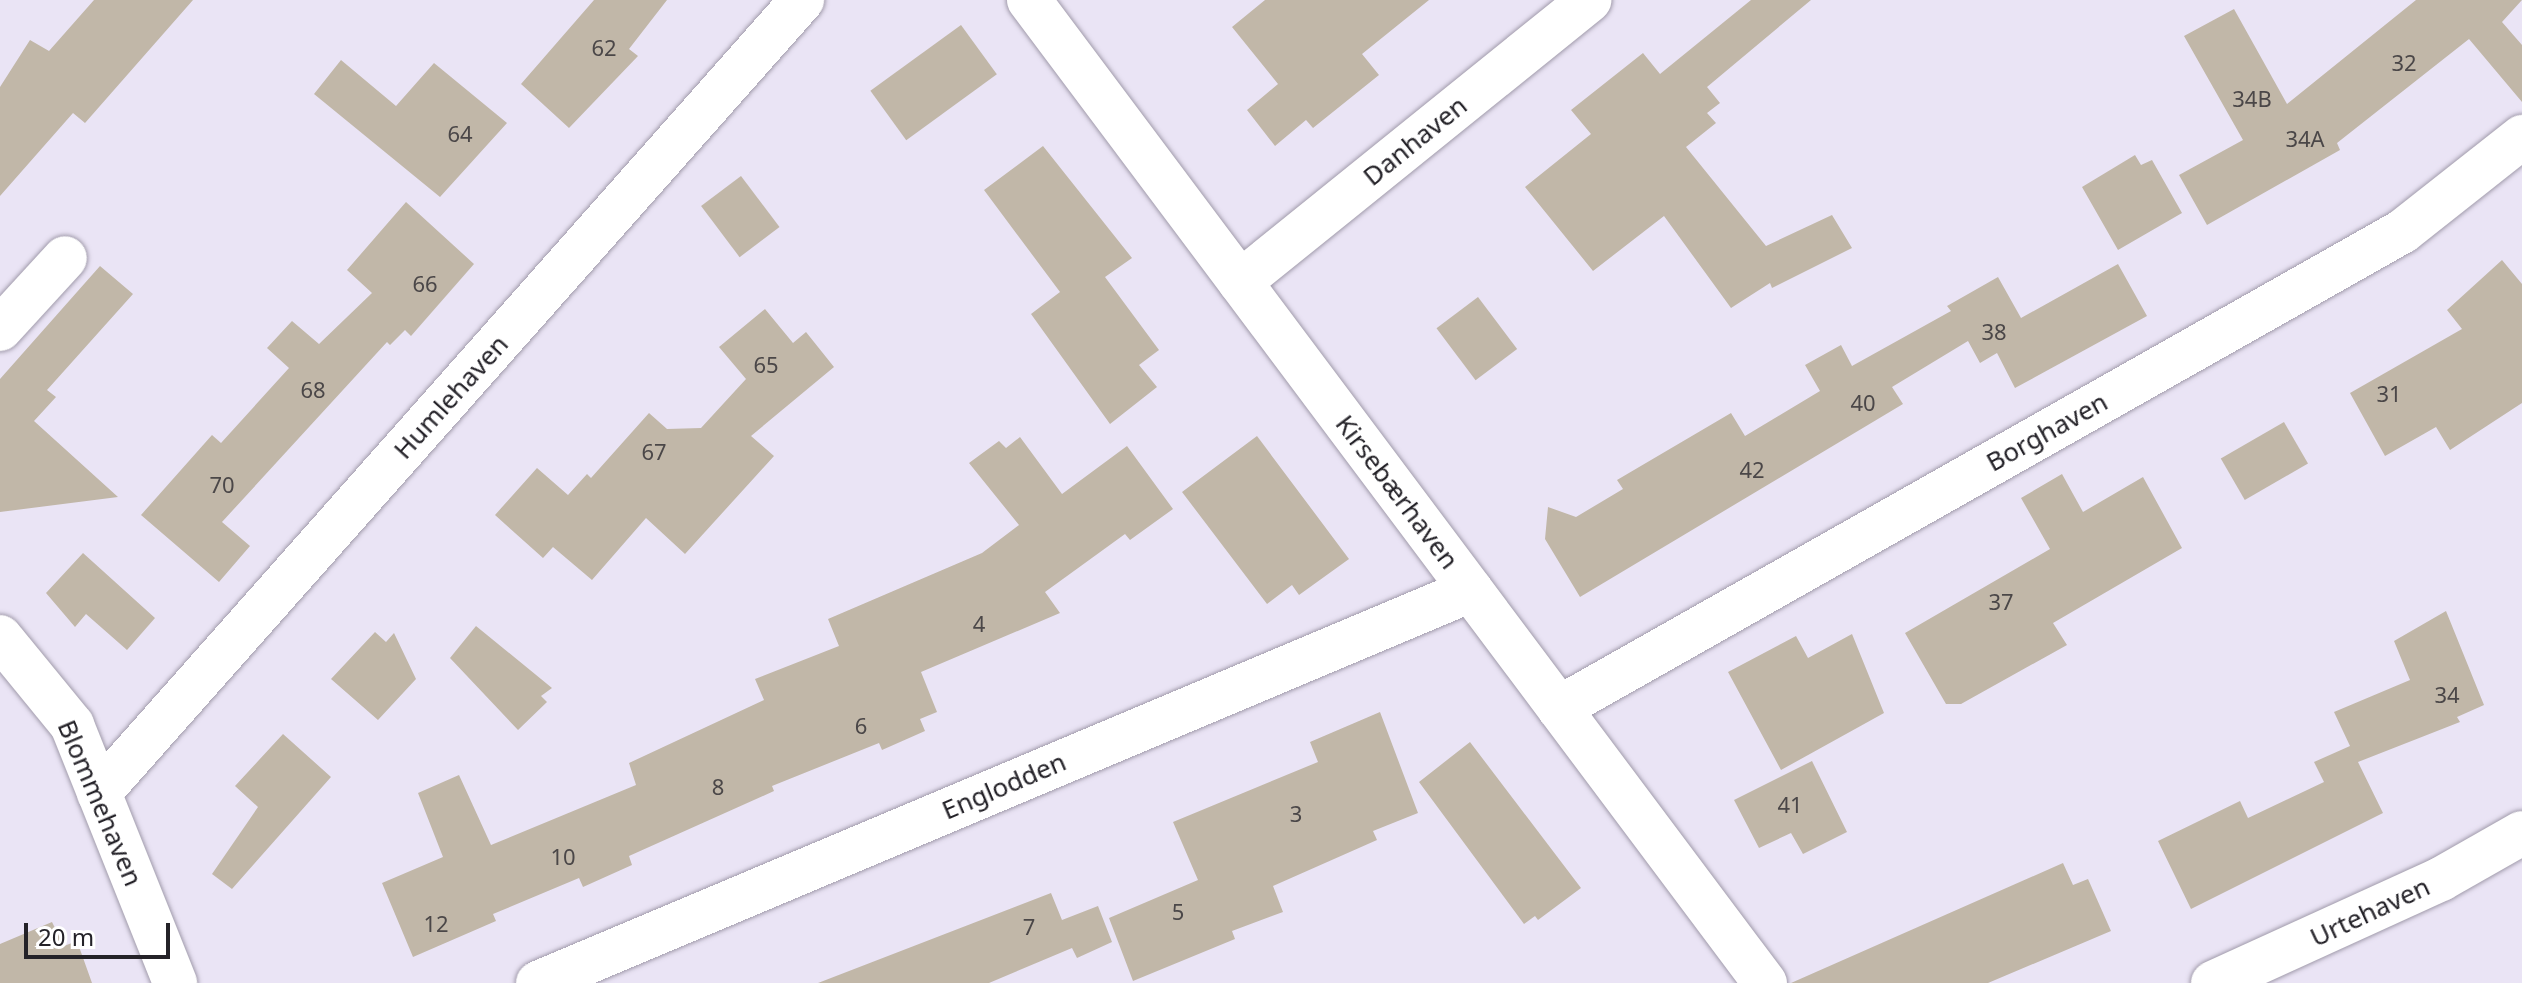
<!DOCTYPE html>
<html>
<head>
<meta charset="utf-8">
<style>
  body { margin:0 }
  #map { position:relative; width:2522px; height:983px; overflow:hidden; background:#eae4f5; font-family:"Noto Sans",sans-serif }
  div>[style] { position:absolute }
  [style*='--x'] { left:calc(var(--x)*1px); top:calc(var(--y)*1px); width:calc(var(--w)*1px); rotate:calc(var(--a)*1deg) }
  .building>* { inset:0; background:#c1b7a8; transform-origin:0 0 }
  .roads { filter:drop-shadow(0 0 2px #a19bab) drop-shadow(0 0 2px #a19bab) }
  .minor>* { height:44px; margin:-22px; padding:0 22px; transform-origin:22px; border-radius:22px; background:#fff }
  span { translate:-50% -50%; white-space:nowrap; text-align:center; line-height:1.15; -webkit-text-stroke:8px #fff; paint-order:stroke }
  .number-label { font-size:22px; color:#4b4748 }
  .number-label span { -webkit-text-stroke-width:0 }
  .street-label { font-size:26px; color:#242228 }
  .scale { position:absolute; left:24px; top:923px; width:146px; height:36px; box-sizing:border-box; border:4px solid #242228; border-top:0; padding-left:10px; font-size:24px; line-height:28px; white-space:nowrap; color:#242228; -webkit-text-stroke:6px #fff; paint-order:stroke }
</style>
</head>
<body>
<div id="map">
  <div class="building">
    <div style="clip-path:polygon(94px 0,193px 0,85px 123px,73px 113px,0 196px,0 87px,30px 40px,49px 51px)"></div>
    <div style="clip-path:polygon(594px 0,667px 0,629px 49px,638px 56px,569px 128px,521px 84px)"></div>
    <div style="clip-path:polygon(1265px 0,1429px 0,1362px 54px,1379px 75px,1313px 128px,1306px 120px,1275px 146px,1247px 110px,1278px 84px,1232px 27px)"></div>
    <div style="clip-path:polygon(1751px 0,1811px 0,1707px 87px,1720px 103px,1707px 113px,1716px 123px,1686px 147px,1766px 246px,1832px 215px,1852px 248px,1772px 288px,1770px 283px,1731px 308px,1664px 216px,1593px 271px,1525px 187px,1591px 134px,1571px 110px,1643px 53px,1660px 74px)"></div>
    <div style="clip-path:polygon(2416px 0,2522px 0,2502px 22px,2522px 45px,2522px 102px,2469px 39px,2337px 143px,2340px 150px,2207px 225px,2179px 175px,2243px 140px,2184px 36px,2234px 9px,2287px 104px)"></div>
    <div style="left:961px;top:25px;width:61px;height:112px;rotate:54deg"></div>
    <div style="clip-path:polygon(341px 60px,396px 106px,434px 63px,507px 123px,440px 197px,314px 94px)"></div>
    <div style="clip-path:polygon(1043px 146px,1132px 258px,1105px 277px,1159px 350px,1139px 365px,1157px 387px,1110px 424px,1031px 314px,1060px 292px,984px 190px)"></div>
    <div style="clip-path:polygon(2135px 155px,2141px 165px,2152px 160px,2182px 213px,2118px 250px,2082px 187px)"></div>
    <div style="left:741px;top:176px;width:64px;height:50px;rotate:53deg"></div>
    <div style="clip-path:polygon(406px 202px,474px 264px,411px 336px,405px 330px,390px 345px,387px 342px,222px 522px,250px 546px,219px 582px,141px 515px,212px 435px,221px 443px,289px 368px,267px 348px,292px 321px,319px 344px,372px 293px,347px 270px)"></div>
    <div style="clip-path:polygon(2502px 260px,2522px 284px,2522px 403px,2450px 450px,2436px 427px,2385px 456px,2350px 393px,2462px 329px,2447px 310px)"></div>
    <div style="clip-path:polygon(2118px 264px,2147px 316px,2015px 388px,1997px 353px,1980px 363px,1968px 341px,1892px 387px,1903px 404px,1580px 597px,1545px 539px,1548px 507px,1576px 517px,1623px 489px,1617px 480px,1731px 413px,1745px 436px,1820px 391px,1805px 365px,1841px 345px,1852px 366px,1951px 311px,1947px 306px,1998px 277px,2021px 318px)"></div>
    <div style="clip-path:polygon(100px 266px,133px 294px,47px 390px,56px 397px,34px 421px,118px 497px,0 512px,0 379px)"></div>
    <div style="left:1478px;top:297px;width:65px;height:52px;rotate:53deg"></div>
    <div style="clip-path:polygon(765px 309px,793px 343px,806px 332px,834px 367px,751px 436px,774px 456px,685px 554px,646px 518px,592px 580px,553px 547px,543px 558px,495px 515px,537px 468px,568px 495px,587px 474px,591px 478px,649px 413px,667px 429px,701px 428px,746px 379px,719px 347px)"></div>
    <div style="left:2284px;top:422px;width:48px;height:73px;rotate:60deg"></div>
    <div style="clip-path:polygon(1257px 436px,1349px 559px,1299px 595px,1292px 585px,1267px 604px,1182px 492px)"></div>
    <div style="clip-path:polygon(1020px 437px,1062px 494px,1127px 446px,1173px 509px,1130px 540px,1125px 534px,1045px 592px,1060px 613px,921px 672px,937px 712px,920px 719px,925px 731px,882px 750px,879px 743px,772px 786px,774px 791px,629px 856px,632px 865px,583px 887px,579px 878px,493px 914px,496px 921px,413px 957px,382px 883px,443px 857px,418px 793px,459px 775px,491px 845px,636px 785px,629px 763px,764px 700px,755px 679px,839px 646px,828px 619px,982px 553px,1019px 525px,969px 463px,999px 441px,1006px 448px)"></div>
    <div style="clip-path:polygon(2062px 474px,2083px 512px,2143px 477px,2182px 548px,2053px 623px,2067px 645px,1961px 704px,1946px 704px,1905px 633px,2050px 549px,2021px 498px)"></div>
    <div style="clip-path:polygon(83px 553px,155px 618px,127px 650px,86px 614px,75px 627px,46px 593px)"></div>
    <div style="clip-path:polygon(2446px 611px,2484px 705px,2457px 717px,2460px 722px,2358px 762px,2383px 813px,2191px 909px,2158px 841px,2240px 801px,2248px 818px,2324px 782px,2314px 762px,2350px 746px,2334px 712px,2410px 680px,2394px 641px)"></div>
    <div style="clip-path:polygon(476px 626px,552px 688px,541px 696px,547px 702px,518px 730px,450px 658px)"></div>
    <div style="clip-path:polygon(375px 632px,386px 642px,394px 633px,416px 679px,378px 720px,331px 679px)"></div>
    <div style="clip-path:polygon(1852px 634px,1884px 713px,1781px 770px,1728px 672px,1796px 636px,1808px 658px)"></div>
    <div style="clip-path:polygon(1380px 712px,1418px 813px,1373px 831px,1377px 840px,1273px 886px,1283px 912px,1232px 931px,1235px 939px,1133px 981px,1109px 918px,1198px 880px,1173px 822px,1318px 762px,1310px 742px)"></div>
    <div style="clip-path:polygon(283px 734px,331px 777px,232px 889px,212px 874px,258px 807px,235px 786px)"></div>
    <div style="clip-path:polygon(1470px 742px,1581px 888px,1538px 920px,1535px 916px,1524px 924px,1419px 782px)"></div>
    <div style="clip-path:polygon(1812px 761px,1847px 832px,1803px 854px,1791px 833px,1759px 848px,1734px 800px)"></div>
    <div style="clip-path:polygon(2063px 863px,2073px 885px,2088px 879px,2111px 931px,1988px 983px,1791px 983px)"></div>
    <div style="clip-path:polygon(1051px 893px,1062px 920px,1098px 906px,1112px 942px,1077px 958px,1072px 948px,989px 983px,818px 983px)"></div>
    <div style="clip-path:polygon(52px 922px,64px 946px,77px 941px,92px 983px,0 983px,0 944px)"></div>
  </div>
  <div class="roads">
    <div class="minor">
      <div style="--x:1029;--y:0;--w:1228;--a:53.18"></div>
      <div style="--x:1240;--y:282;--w:449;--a:-38.9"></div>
      <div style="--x:0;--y:329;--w:96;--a:-47.5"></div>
      <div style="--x:0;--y:637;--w:114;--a:50.7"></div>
      <div style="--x:72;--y:725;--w:278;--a:68.2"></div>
      <div style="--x:1559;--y:708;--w:969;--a:-29.47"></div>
      <div style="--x:2403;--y:231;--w:152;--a:-38.3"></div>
      <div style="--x:99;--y:793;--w:1060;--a:-48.44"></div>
      <div style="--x:538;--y:983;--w:1012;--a:-22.84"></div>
      <div style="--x:2213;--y:983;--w:251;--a:-24.5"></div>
      <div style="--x:2441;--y:879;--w:93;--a:-29.6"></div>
    </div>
  </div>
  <div class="number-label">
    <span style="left:604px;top:48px">62</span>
    <span style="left:2404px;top:63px">32</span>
    <span style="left:2252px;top:99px">34B</span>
    <span style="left:460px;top:134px">64</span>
    <span style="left:2305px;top:139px">34A</span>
    <span style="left:425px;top:284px">66</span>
    <span style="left:1994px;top:332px">38</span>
    <span style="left:766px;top:365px">65</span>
    <span style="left:313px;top:390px">68</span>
    <span style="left:2389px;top:394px">31</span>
    <span style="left:1863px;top:403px">40</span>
    <span style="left:654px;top:452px">67</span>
    <span style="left:1752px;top:470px">42</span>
    <span style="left:222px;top:485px">70</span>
    <span style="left:2001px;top:602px">37</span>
    <span style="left:979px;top:624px">4</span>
    <span style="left:2447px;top:695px">34</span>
    <span style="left:861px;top:726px">6</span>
    <span style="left:718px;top:787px">8</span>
    <span style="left:1790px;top:805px">41</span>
    <span style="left:1296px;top:814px">3</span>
    <span style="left:563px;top:857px">10</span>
    <span style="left:1178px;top:912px">5</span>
    <span style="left:436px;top:924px">12</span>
    <span style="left:1029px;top:927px">7</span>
  </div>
  <div class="street-label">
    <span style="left:1415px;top:141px;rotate:-39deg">Danhaven</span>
    <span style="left:451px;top:397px;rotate:-48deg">Humlehaven</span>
    <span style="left:2047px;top:432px;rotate:-29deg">Borghaven</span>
    <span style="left:1397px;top:492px;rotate:53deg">Kirsebærhaven</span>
    <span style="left:1004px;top:786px;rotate:-23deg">Englodden</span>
    <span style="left:100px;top:803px;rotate:67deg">Blommehaven</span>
    <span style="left:2370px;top:912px;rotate:-25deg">Urtehaven</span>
  </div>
  <div class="scale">20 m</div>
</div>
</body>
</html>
